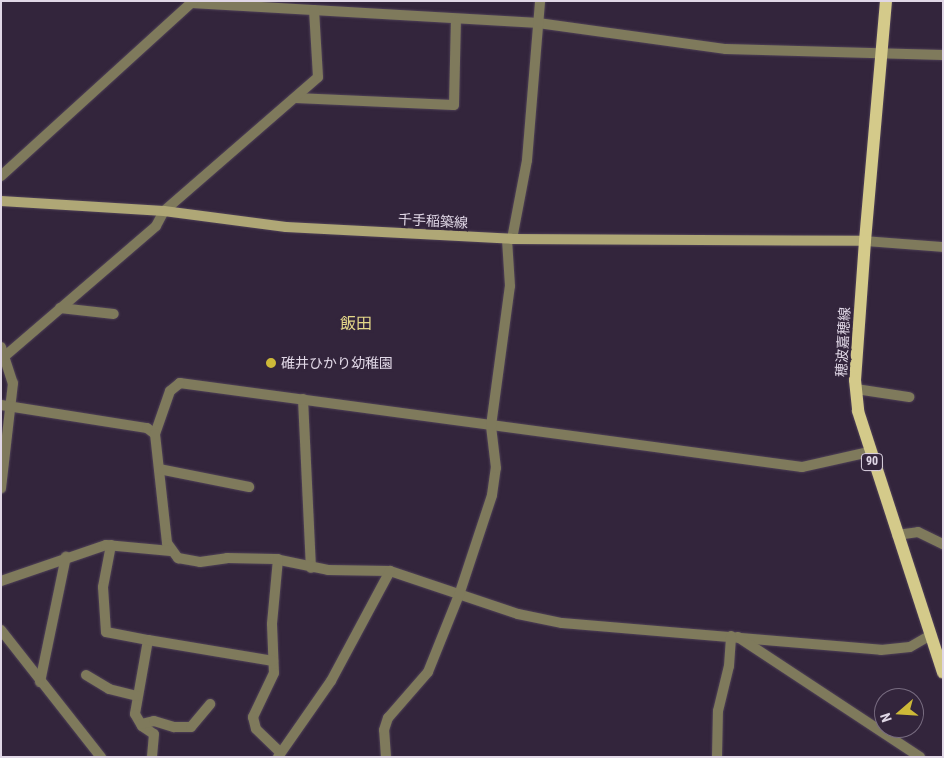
<!DOCTYPE html>
<html>
<head>
<meta charset="utf-8">
<style>
  body { margin:0 }
  #map { position:relative; width:944px; height:758px; overflow:hidden; background:#33253c; font-family:"Roboto Condensed","Noto Sans JP",sans-serif }
  div>[style] { position:absolute }
  [style*='--x'] { left:calc(var(--x)*1px); top:calc(var(--y)*1px); width:calc(var(--w)*1px); rotate:calc(var(--a)*1deg) }
  .roads { filter:drop-shadow(0 0 1px #4f4157) drop-shadow(0 0 1px #4f4157) }
  .minor>* { height:10px; margin:-5px; padding:0 5px; transform-origin:5px; border-radius:5px; background:#7f7a5c }
  .tertiary>* { height:10px; margin:-5px; padding:0 5px; transform-origin:5px; border-radius:5px; background:#7f7a5c }
  .secondary>* { height:10px; margin:-5px; padding:0 5px; transform-origin:5px; border-radius:5px; background:#afa776 }
  .primary>* { height:12px; margin:-6px; padding:0 6px; transform-origin:6px; border-radius:6px; background:#d4ca8a }
  .dots>* { width:14px; height:14px; translate:-50% -50%; box-sizing:border-box; border:2px solid #33253c; border-radius:50% }
  span { translate:-50% -50%; white-space:nowrap; text-align:center; line-height:1.15; -webkit-text-stroke:5px #33253c; paint-order:stroke }
  .shield-label span { padding:1px 4px; background:#33253c; border:1px solid; border-radius:4px; -webkit-text-stroke-width:0 }
  .shield-label { font-size:12px; color:#e0d7e6; font-weight:700 }
  .street-label { font-size:14px; color:#e0d7e6 }
  .poi-label { font-size:14px; color:#e0d7e6 }
  .left { translate:0 -50%; text-align:left }
  .quarter-label { font-size:16px; color:#e4d788 }
  .frame { position:absolute; inset:0; border:2px solid #e0d7e6; pointer-events:none }
  .north { position:absolute; left:874px; top:688px; width:50px; height:50px; box-sizing:border-box; background:#33253c; border:1px solid #786c80; border-radius:50%; rotate:251deg; font-size:14px; font-weight:700; line-height:20px; text-align:center; color:#e0d7e6 }
  .north::after { content:''; display:block; margin:auto; width:18px; height:22px; background:#cdb938; clip-path:polygon(50% 0,100% 100%,50% 72%,0 100%) }
</style>
</head>
<body>
<div id="map">
  <div class="roads">
    <div class="minor">
      <div style="--x:192;--y:3;--w:347;--a:3.3"></div>
      <div style="--x:538;--y:23;--w:190;--a:7.9"></div>
      <div style="--x:726;--y:49;--w:217;--a:1.6"></div>
      <div style="--x:295;--y:98;--w:159;--a:2.5"></div>
      <div style="--x:454;--y:105;--w:85;--a:-88.7"></div>
      <div style="--x:512;--y:239;--w:80;--a:-79.2"></div>
      <div style="--x:527;--y:160;--w:160;--a:-85.3"></div>
      <div style="--x:865;--y:241;--w:78;--a:4.4"></div>
      <div style="--x:60;--y:308;--w:54;--a:6.3"></div>
      <div style="--x:1;--y:347;--w:38;--a:72"></div>
      <div style="--x:13;--y:383;--w:106;--a:96.5"></div>
      <div style="--x:5;--y:356;--w:199;--a:-40.7"></div>
      <div style="--x:156;--y:226;--w:17;--a:-62"></div>
      <div style="--x:164;--y:211;--w:204;--a:-41"></div>
      <div style="--x:318;--y:77;--w:67;--a:-93.4"></div>
      <div style="--x:856;--y:389;--w:54;--a:8.6"></div>
      <div style="--x:303;--y:399;--w:169;--a:87.3"></div>
      <div style="--x:1;--y:405;--w:148;--a:9"></div>
      <div style="--x:147;--y:428;--w:10;--a:37"></div>
      <div style="--x:869;--y:452;--w:69;--a:167.4"></div>
      <div style="--x:802;--y:467;--w:628;--a:-172.31"></div>
      <div style="--x:180;--y:383;--w:13;--a:141"></div>
      <div style="--x:170;--y:391;--w:46;--a:109.2"></div>
      <div style="--x:155;--y:434;--w:110;--a:83.7"></div>
      <div style="--x:167;--y:543;--w:19;--a:54"></div>
      <div style="--x:178;--y:558;--w:22;--a:10"></div>
      <div style="--x:200;--y:562;--w:27;--a:-8"></div>
      <div style="--x:227;--y:558;--w:48;--a:1.2"></div>
      <div style="--x:275;--y:559;--w:54;--a:11.7"></div>
      <div style="--x:328;--y:570;--w:62;--a:0.9"></div>
      <div style="--x:390;--y:571;--w:135;--a:18.6"></div>
      <div style="--x:518;--y:614;--w:45;--a:11.6"></div>
      <div style="--x:562;--y:623;--w:320;--a:4.8"></div>
      <div style="--x:881;--y:650;--w:29;--a:-6"></div>
      <div style="--x:910;--y:647;--w:24;--a:-30"></div>
      <div style="--x:159;--y:469;--w:92;--a:11.3"></div>
      <div style="--x:897;--y:535;--w:21;--a:-8"></div>
      <div style="--x:918;--y:532;--w:28;--a:26"></div>
      <div style="--x:111;--y:545;--w:43;--a:100.8"></div>
      <div style="--x:103;--y:587;--w:45;--a:86.2"></div>
      <div style="--x:106;--y:632;--w:43;--a:10.8"></div>
      <div style="--x:148;--y:640;--w:75;--a:100"></div>
      <div style="--x:135;--y:714;--w:14;--a:60"></div>
      <div style="--x:142;--y:726;--w:14;--a:34"></div>
      <div style="--x:154;--y:734;--w:23;--a:95"></div>
      <div style="--x:278;--y:559;--w:65;--a:95.3"></div>
      <div style="--x:272;--y:624;--w:49;--a:87.7"></div>
      <div style="--x:274;--y:673;--w:49;--a:115.5"></div>
      <div style="--x:253;--y:717;--w:12;--a:76"></div>
      <div style="--x:256;--y:729;--w:33;--a:44"></div>
      <div style="--x:1;--y:581;--w:111;--a:-18.9"></div>
      <div style="--x:106;--y:545;--w:65;--a:5.3"></div>
      <div style="--x:1;--y:630;--w:162;--a:51.8"></div>
      <div style="--x:738;--y:637;--w:218;--a:33.4"></div>
      <div style="--x:148;--y:640;--w:127;--a:9.5"></div>
      <div style="--x:86;--y:675;--w:27;--a:31"></div>
      <div style="--x:109;--y:689;--w:29;--a:14"></div>
      <div style="--x:40;--y:682;--w:128;--a:-78.3"></div>
      <div style="--x:141;--y:724;--w:13;--a:-13"></div>
      <div style="--x:154;--y:721;--w:21;--a:17"></div>
      <div style="--x:174;--y:727;--w:17;--a:0"></div>
      <div style="--x:191;--y:727;--w:30;--a:-50"></div>
      <div style="--x:278;--y:757;--w:93;--a:-55.1"></div>
      <div style="--x:331;--y:681;--w:125;--a:-61.8"></div>
      <div style="--x:386;--y:757;--w:27;--a:-94"></div>
      <div style="--x:384;--y:730;--w:13;--a:-72"></div>
      <div style="--x:388;--y:718;--w:61;--a:-49"></div>
      <div style="--x:428;--y:672;--w:83;--a:-68.1"></div>
      <div style="--x:459;--y:595;--w:105;--a:-71.7"></div>
      <div style="--x:492;--y:495;--w:27;--a:-82"></div>
      <div style="--x:496;--y:468;--w:42;--a:-96.8"></div>
      <div style="--x:491;--y:426;--w:141;--a:-82.3"></div>
      <div style="--x:510;--y:286;--w:47;--a:-93.7"></div>
      <div style="--x:717;--y:757;--w:46;--a:-88.8"></div>
      <div style="--x:718;--y:711;--w:46;--a:-76.3"></div>
      <div style="--x:729;--y:666;--w:30;--a:-86"></div>
    </div>
    <div class="tertiary">
      <div style="--x:1;--y:176;--w:260;--a:-42.3"></div>
    </div>
    <div class="secondary">
      <div style="--x:1;--y:201;--w:163;--a:3.5"></div>
      <div style="--x:164;--y:211;--w:123;--a:7.5"></div>
      <div style="--x:286;--y:227;--w:226;--a:3"></div>
      <div style="--x:512;--y:239;--w:353;--a:0.3"></div>
    </div>
    <div class="primary">
      <div style="--x:886;--y:1;--w:241;--a:95"></div>
      <div style="--x:865;--y:241;--w:139;--a:94.1"></div>
      <div style="--x:855;--y:380;--w:31;--a:84"></div>
      <div style="--x:858;--y:411;--w:275;--a:72"></div>
    </div>
  </div>
  <div class="dots">
    <div style="left:271px;top:363px;background:#cdb938"></div>
  </div>
  <div class="shield-label">
    <span style="left:872px;top:462px">90</span>
  </div>
  <div class="street-label">
    <span style="left:433px;top:221px;rotate:3deg">千手稲築線</span>
    <span style="left:843px;top:342px;rotate:-87deg">穂波嘉穂線</span>
  </div>
  <div class="poi-label">
    <span class="left" style="left:281px;top:363px">碓井ひかり幼稚園</span>
  </div>
  <div class="quarter-label">
    <span style="left:356px;top:324px">飯田</span>
  </div>
  <div class="frame"></div>
  <div class="north">N</div>
</div>
</body>
</html>
